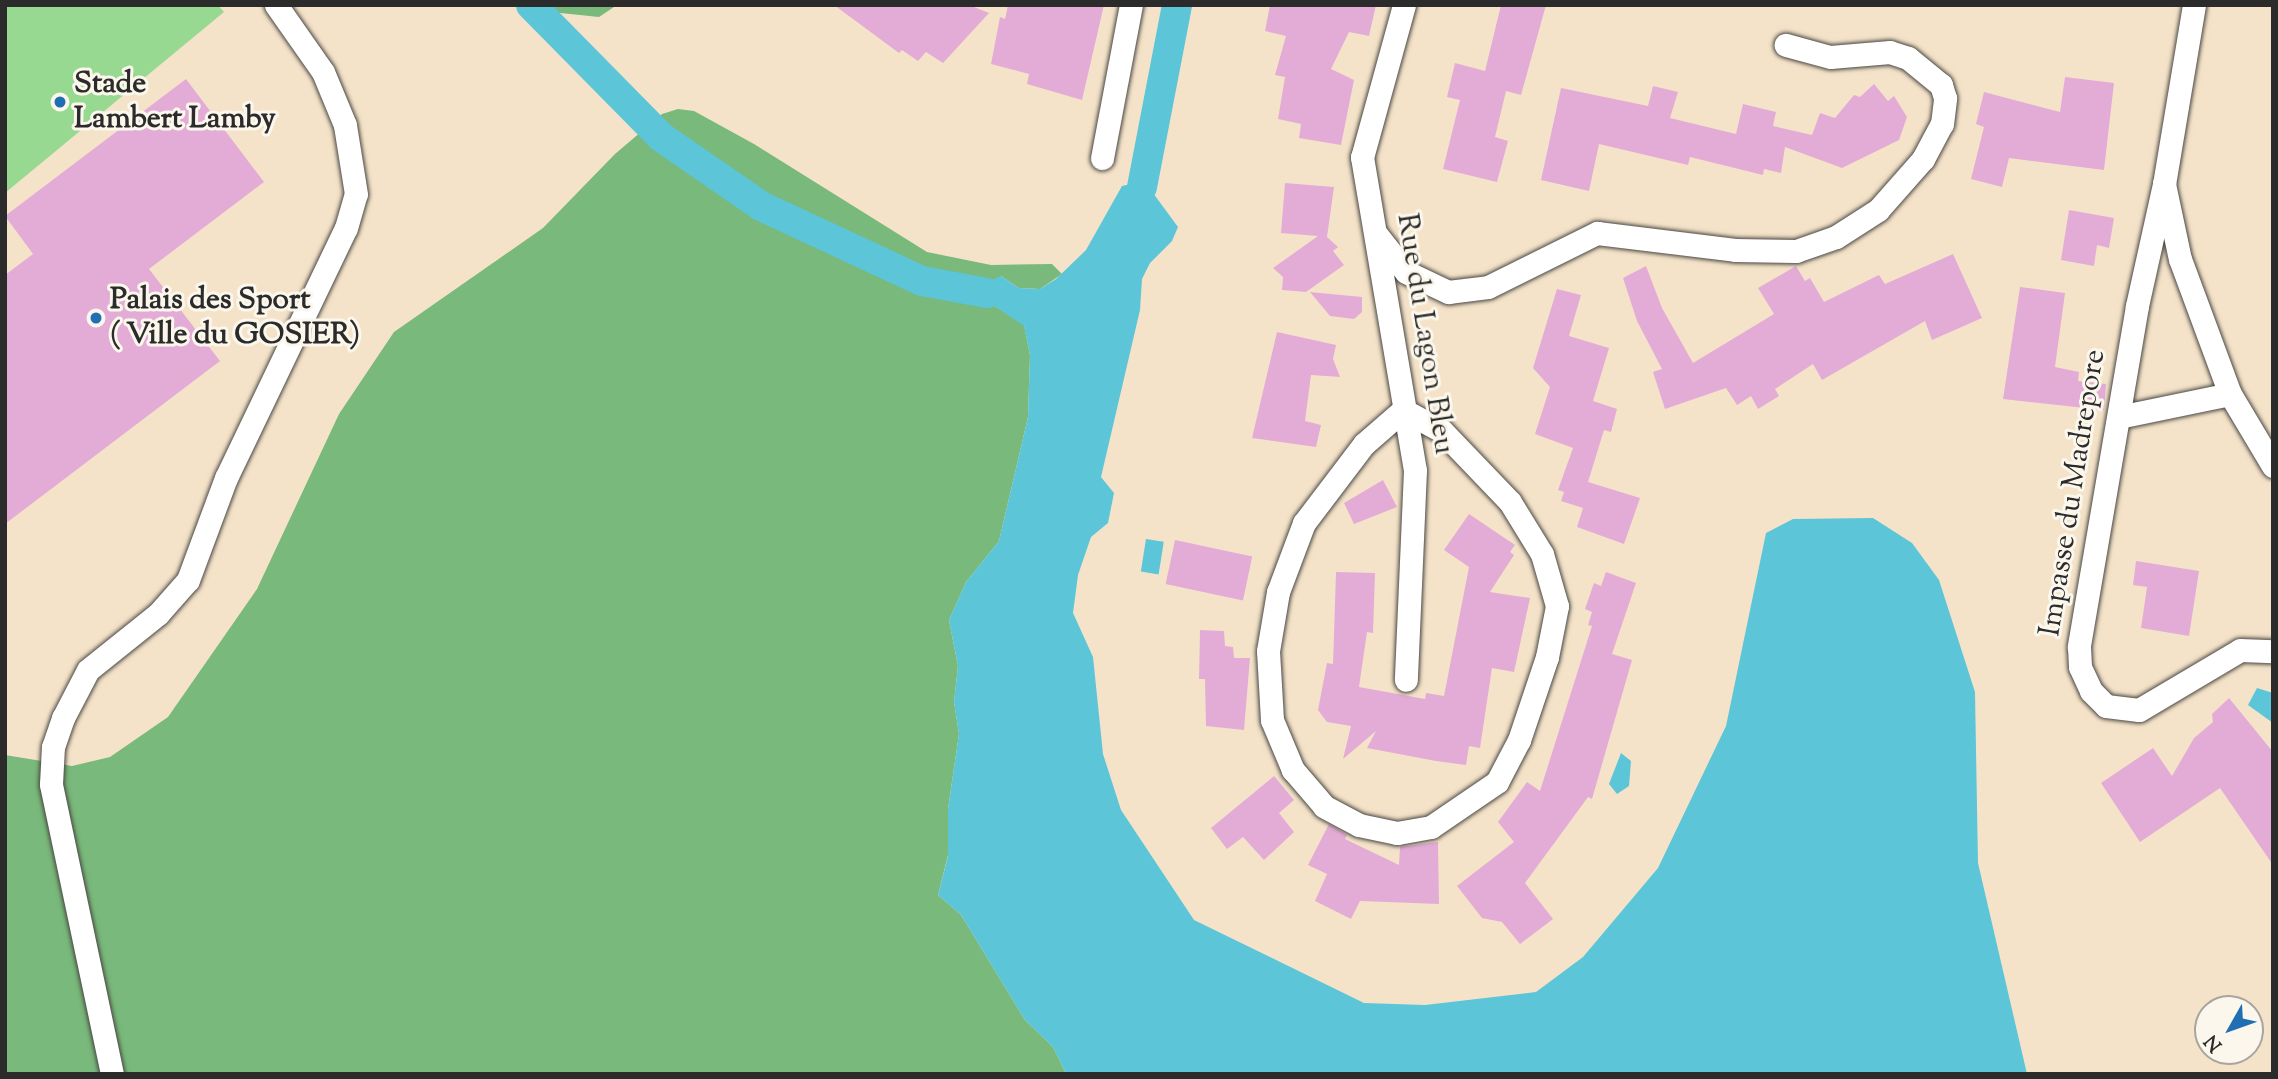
<!DOCTYPE html>
<html>
<head>
<meta charset="utf-8">
<style>
  body { margin:0 }
  #map { position:relative; width:2278px; height:1079px; overflow:hidden; background:#f5e3c9; font-family:"Sorts Mill Goudy",serif }
  div>[style] { position:absolute }
  [style*='--x'] { left:calc(var(--x)*1px); top:calc(var(--y)*1px); width:calc(var(--w)*1px); rotate:calc(var(--a)*1deg) }
  .green>* { inset:0; background:#97d991 }
  .forest>* { inset:0; background:#79b97b }
  .water>* { inset:0; background:#5cc5d8; transform-origin:0 0 }
  .canal>* { height:30px; margin:-15px; padding:0 15px; transform-origin:15px; border-radius:15px; background:#5cc5d8 }
  .building>* { inset:0; background:#e3acd7; transform-origin:0 0 }
  .roads { filter:drop-shadow(0 0 2px #494743) drop-shadow(0 0 2px #494743) }
  .street>* { height:23px; margin:-11.5px; padding:0 11.5px; transform-origin:11.5px; border-radius:11.5px; background:#fff }
  .dots>* { width:19px; height:19px; translate:-50% -50%; box-sizing:border-box; border:4px solid #fbf7ec; border-radius:50% }
  span { translate:-50% -50%; white-space:nowrap; text-align:center; line-height:1.15; -webkit-text-stroke:6px #fbf7ec; paint-order:stroke }
  .poi-label { font-size:30px; color:#2b2b2b; font-weight:700 }
  .left { translate:0 -50%; text-align:left }
  .street-label { font-size:30px; color:#2b2b2b }
  .frame { position:absolute; inset:0; border:7px solid #2b2b2b; pointer-events:none }
  .north { position:absolute; left:2194px; top:995px; width:70px; height:70px; box-sizing:border-box; background:#fbf7ec; border:2px solid #a8a59f; border-radius:50%; rotate:230deg; font-size:19px; font-weight:700; line-height:28px; text-align:center; color:#2b2b2b }
  .north::after { content:''; display:block; margin:auto; width:24px; height:32px; background:#1f6fb2; clip-path:polygon(50% 0,100% 100%,50% 72%,0 100%) }
</style>
</head>
<body>
<div id="map">
  <div class="green">
    <div style="clip-path:polygon(5px 5px,218px 5px,224px 12px,5px 193px)"></div>
  </div>
  <div class="forest">
    <div style="clip-path:polygon(542px 5px,617px 5px,599px 17px,551px 12px)"></div>
    <div style="clip-path:polygon(678px 109px,694px 111px,754px 144px,927px 252px,991px 265px,1052px 264px,1062px 274px,1040px 289px,1019px 288px,1001px 276px,990px 303px,1024px 325px,1030px 355px,1028px 417px,999px 541px,966px 582px,949px 620px,958px 666px,954px 702px,959px 734px,948px 809px,948px 855px,938px 895px,961px 915px,1025px 1020px,1053px 1047px,1066px 1074px,5px 1074px,5px 755px,72px 766px,110px 757px,168px 717px,257px 589px,339px 414px,394px 332px,543px 228px,615px 154px,662px 114px)"></div>
  </div>
  <div class="water">
    <div style="clip-path:polygon(1131px 184px,1153px 193px,1178px 227px,1172px 241px,1150px 263px,1142px 279px,1140px 310px,1101px 477px,1114px 493px,1108px 523px,1091px 537px,1078px 575px,1073px 613px,1093px 657px,1103px 754px,1121px 810px,1194px 920px,1364px 1003px,1425px 1005px,1536px 992px,1583px 957px,1658px 868px,1726px 726px,1766px 533px,1793px 519px,1873px 518px,1912px 543px,1939px 580px,1975px 692px,1978px 863px,2027px 1074px,1066px 1074px,1053px 1047px,1025px 1020px,961px 915px,938px 895px,948px 856px,948px 809px,959px 734px,954px 702px,958px 666px,949px 620px,966px 582px,999px 541px,1028px 417px,1030px 355px,1024px 326px,990px 303px,988px 282px,1001px 276px,1019px 288px,1040px 289px,1056px 279px,1086px 250px,1122px 186px)"></div>
    <div style="left:1146px;top:539px;width:18px;height:33px;rotate:9deg"></div>
    <div style="clip-path:polygon(2257px 688px,2273px 693px,2273px 723px,2248px 705px)"></div>
    <div style="clip-path:polygon(1621px 753px,1631px 761px,1629px 786px,1617px 794px,1609px 784px)"></div>
  </div>
  <div class="canal">
    <div style="--x:531;--y:5;--w:185;--a:45.4"></div>
    <div style="--x:661;--y:137;--w:121;--a:34.6"></div>
    <div style="--x:761;--y:206;--w:178;--a:25"></div>
    <div style="--x:922;--y:281;--w:66;--a:10.5"></div>
    <div style="--x:1142;--y:187;--w:185;--a:-79.1"></div>
  </div>
  <div class="building">
    <div style="clip-path:polygon(834px 5px,969px 5px,989px 13px,943px 63px,926px 52px,918px 61px,902px 50px,899px 53px)"></div>
    <div style="clip-path:polygon(1008px 5px,1104px 5px,1082px 100px,1027px 84px,1029px 74px,991px 64px,1000px 17px,1005px 19px)"></div>
    <div style="clip-path:polygon(1270px 5px,1376px 5px,1369px 36px,1349px 32px,1331px 69px,1354px 80px,1341px 145px,1299px 138px,1301px 124px,1278px 119px,1285px 77px,1275px 75px,1286px 36px,1265px 31px)"></div>
    <div style="clip-path:polygon(1501px 5px,1546px 5px,1521px 95px,1506px 91px,1495px 137px,1508px 141px,1497px 182px,1443px 169px,1460px 100px,1447px 97px,1455px 63px,1485px 71px)"></div>
    <div style="clip-path:polygon(2065px 77px,2114px 83px,2104px 170px,2009px 158px,2002px 187px,1971px 179px,1984px 127px,1976px 124px,1984px 92px,2060px 112px)"></div>
    <div style="clip-path:polygon(186px 79px,264px 182px,149px 269px,220px 361px,5px 524px,5px 275px,33px 254px,5px 216px)"></div>
    <div style="clip-path:polygon(1874px 84px,1888px 101px,1894px 96px,1907px 117px,1899px 140px,1842px 168px,1785px 147px,1781px 173px,1764px 169px,1763px 175px,1690px 157px,1688px 165px,1599px 144px,1589px 191px,1541px 180px,1561px 88px,1648px 106px,1653px 86px,1678px 92px,1670px 118px,1736px 134px,1743px 104px,1776px 112px,1773px 126px,1812px 135px,1820px 113px,1835px 118px,1854px 95px,1860px 97px)"></div>
    <div style="clip-path:polygon(1285px 183px,1334px 187px,1327px 237px,1338px 247px,1333px 251px,1344px 265px,1306px 292px,1282px 290px,1283px 277px,1273px 268px,1318px 236px,1281px 233px)"></div>
    <div style="clip-path:polygon(2069px 210px,2114px 218px,2109px 248px,2097px 245px,2094px 266px,2061px 260px)"></div>
    <div style="clip-path:polygon(1953px 254px,1982px 318px,1932px 340px,1925px 321px,1822px 380px,1813px 364px,1775px 389px,1779px 396px,1758px 409px,1751px 396px,1737px 405px,1726px 388px,1665px 409px,1653px 372px,1662px 369px,1637px 321px,1623px 278px,1646px 266px,1662px 308px,1693px 363px,1774px 314px,1758px 288px,1796px 266px,1805px 281px,1810px 278px,1824px 302px,1879px 275px,1885px 284px)"></div>
    <div style="clip-path:polygon(2020px 287px,2065px 293px,2055px 367px,2079px 372px,2078px 381px,2106px 384px,2104px 410px,2003px 399px)"></div>
    <div style="clip-path:polygon(1557px 289px,1581px 295px,1569px 336px,1609px 348px,1593px 401px,1617px 409px,1611px 432px,1604px 430px,1588px 482px,1640px 498px,1624px 544px,1577px 527px,1583px 508px,1561px 501px,1564px 492px,1558px 490px,1573px 448px,1535px 434px,1550px 387px,1533px 368px)"></div>
    <div style="clip-path:polygon(1310px 292px,1362px 297px,1362px 312px,1354px 319px,1330px 316px)"></div>
    <div style="clip-path:polygon(1277px 332px,1336px 345px,1333px 359px,1340px 377px,1311px 375px,1305px 421px,1321px 425px,1316px 447px,1252px 438px)"></div>
    <div style="clip-path:polygon(1383px 480px,1397px 507px,1354px 524px,1344px 503px)"></div>
    <div style="clip-path:polygon(1469px 514px,1515px 545px,1510px 552px,1514px 555px,1490px 592px,1530px 598px,1514px 672px,1492px 668px,1480px 748px,1469px 746px,1466px 765px,1436px 761px,1367px 748px,1376px 731px,1343px 759px,1351px 726px,1327px 722px,1318px 710px,1327px 663px,1333px 664px,1336px 572px,1375px 573px,1373px 633px,1367px 632px,1359px 687px,1425px 699px,1426px 693px,1444px 696px,1469px 567px,1444px 550px)"></div>
    <div style="left:1175px;top:540px;width:79px;height:45px;rotate:12deg"></div>
    <div style="clip-path:polygon(2136px 561px,2199px 571px,2189px 636px,2141px 628px,2147px 587px,2133px 585px)"></div>
    <div style="clip-path:polygon(1606px 572px,1636px 583px,1612px 654px,1632px 660px,1592px 799px,1588px 797px,1525px 883px,1553px 919px,1520px 944px,1502px 922px,1482px 918px,1457px 886px,1514px 842px,1498px 822px,1527px 782px,1540px 791px,1592px 626px,1588px 625px,1592px 612px,1585px 609px,1594px 583px,1601px 586px)"></div>
    <div style="clip-path:polygon(1200px 630px,1224px 631px,1225px 646px,1233px 647px,1234px 658px,1250px 658px,1244px 730px,1206px 726px,1205px 679px,1199px 679px)"></div>
    <div style="clip-path:polygon(2229px 698px,2273px 752px,2273px 865px,2220px 788px,2140px 842px,2101px 783px,2153px 748px,2172px 776px,2194px 738px,2213px 722px,2212px 714px)"></div>
    <div style="clip-path:polygon(1274px 776px,1294px 800px,1279px 813px,1294px 832px,1264px 860px,1243px 837px,1227px 849px,1211px 828px)"></div>
    <div style="clip-path:polygon(1329px 824px,1347px 835px,1345px 839px,1399px 865px,1400px 847px,1438px 842px,1439px 904px,1360px 901px,1351px 919px,1315px 901px,1327px 874px,1308px 865px)"></div>
  </div>
  <div class="roads">
    <div class="street">
      <div style="--x:1404;--y:5;--w:158;--a:105.4"></div>
      <div style="--x:1362;--y:157;--w:317;--a:80.4"></div>
      <div style="--x:1415;--y:470;--w:210;--a:92.5"></div>
      <div style="--x:2194;--y:5;--w:181;--a:99.5"></div>
      <div style="--x:2164;--y:184;--w:77;--a:78"></div>
      <div style="--x:2180;--y:259;--w:144;--a:69.7"></div>
      <div style="--x:2230;--y:394;--w:84;--a:59.2"></div>
      <div style="--x:1102;--y:158;--w:156;--a:-79.3"></div>
      <div style="--x:2164;--y:184;--w:125;--a:102.5"></div>
      <div style="--x:2137;--y:306;--w:346;--a:99.7"></div>
      <div style="--x:2079;--y:647;--w:20;--a:87"></div>
      <div style="--x:2080;--y:667;--w:26;--a:65"></div>
      <div style="--x:2091;--y:691;--w:21;--a:45"></div>
      <div style="--x:2106;--y:706;--w:33;--a:7"></div>
      <div style="--x:2139;--y:710;--w:117;--a:-30.7"></div>
      <div style="--x:2240;--y:650;--w:33;--a:2"></div>
      <div style="--x:1376;--y:234;--w:48;--a:51.7"></div>
      <div style="--x:1406;--y:272;--w:47;--a:25.5"></div>
      <div style="--x:1448;--y:292;--w:40;--a:-7.1"></div>
      <div style="--x:1488;--y:287;--w:122;--a:-26.4"></div>
      <div style="--x:1597;--y:233;--w:139;--a:7"></div>
      <div style="--x:1735;--y:250;--w:61;--a:0.9"></div>
      <div style="--x:1796;--y:251;--w:42;--a:-19.3"></div>
      <div style="--x:1836;--y:237;--w:50;--a:-32.7"></div>
      <div style="--x:1878;--y:210;--w:68;--a:-48.6"></div>
      <div style="--x:1923;--y:159;--w:40;--a:-62"></div>
      <div style="--x:1942;--y:124;--w:26;--a:-83"></div>
      <div style="--x:1945;--y:98;--w:14;--a:-107"></div>
      <div style="--x:1941;--y:85;--w:43;--a:-140.7"></div>
      <div style="--x:1908;--y:58;--w:19;--a:-162"></div>
      <div style="--x:1890;--y:52;--w:60;--a:175.2"></div>
      <div style="--x:1830;--y:57;--w:46;--a:-164.7"></div>
      <div style="--x:1403;--y:410;--w:44;--a:28.3"></div>
      <div style="--x:1442;--y:431;--w:98;--a:46.2"></div>
      <div style="--x:1510;--y:502;--w:61;--a:58.4"></div>
      <div style="--x:1542;--y:554;--w:54;--a:73.9"></div>
      <div style="--x:1557;--y:606;--w:52;--a:101.1"></div>
      <div style="--x:1547;--y:657;--w:88;--a:108.6"></div>
      <div style="--x:1519;--y:740;--w:47;--a:117.6"></div>
      <div style="--x:1497;--y:782;--w:80;--a:145.7"></div>
      <div style="--x:1431;--y:827;--w:35;--a:170"></div>
      <div style="--x:1397;--y:833;--w:39;--a:-168"></div>
      <div style="--x:1359;--y:825;--w:40;--a:-152"></div>
      <div style="--x:1324;--y:806;--w:48;--a:-130.7"></div>
      <div style="--x:1293;--y:770;--w:54;--a:-112.8"></div>
      <div style="--x:1272;--y:720;--w:69;--a:-93.3"></div>
      <div style="--x:1268;--y:651;--w:60;--a:-80.4"></div>
      <div style="--x:1278;--y:592;--w:74;--a:-69.4"></div>
      <div style="--x:1304;--y:523;--w:99;--a:-52.8"></div>
      <div style="--x:1364;--y:444;--w:52;--a:-41.1"></div>
      <div style="--x:2119;--y:417;--w:113;--a:-11.7"></div>
      <div style="--x:112;--y:1074;--w:296;--a:-101.9"></div>
      <div style="--x:51;--y:784;--w:37;--a:-87"></div>
      <div style="--x:53;--y:747;--w:31;--a:-71"></div>
      <div style="--x:63;--y:718;--w:54;--a:-62.5"></div>
      <div style="--x:88;--y:670;--w:90;--a:-38.7"></div>
      <div style="--x:158;--y:614;--w:45;--a:-48.6"></div>
      <div style="--x:188;--y:580;--w:109;--a:-69.6"></div>
      <div style="--x:226;--y:478;--w:277;--a:-64.4"></div>
      <div style="--x:346;--y:228;--w:35;--a:-74"></div>
      <div style="--x:356;--y:194;--w:70;--a:-99.1"></div>
      <div style="--x:345;--y:125;--w:57;--a:-112.5"></div>
      <div style="--x:323;--y:72;--w:82;--a:-125"></div>
    </div>
  </div>
  <div class="dots">
    <div style="left:60px;top:102px;background:#1f6fb2"></div>
    <div style="left:96px;top:318px;background:#1f6fb2"></div>
  </div>
  <div class="poi-label">
    <span class="left" style="left:74px;top:102px">Stade<br>Lambert Lamby</span>
    <span class="left" style="left:110px;top:318px">Palais des Sport<br>( Ville du GOSIER)</span>
  </div>
  <div class="street-label">
    <span style="left:1424px;top:334px;rotate:81deg">Rue du Lagon Bleu</span>
    <span style="left:2074px;top:493px;rotate:-81deg">Impasse du Madrepore</span>
  </div>
  <div class="frame"></div>
  <div class="north">N</div>
</div>
</body>
</html>
